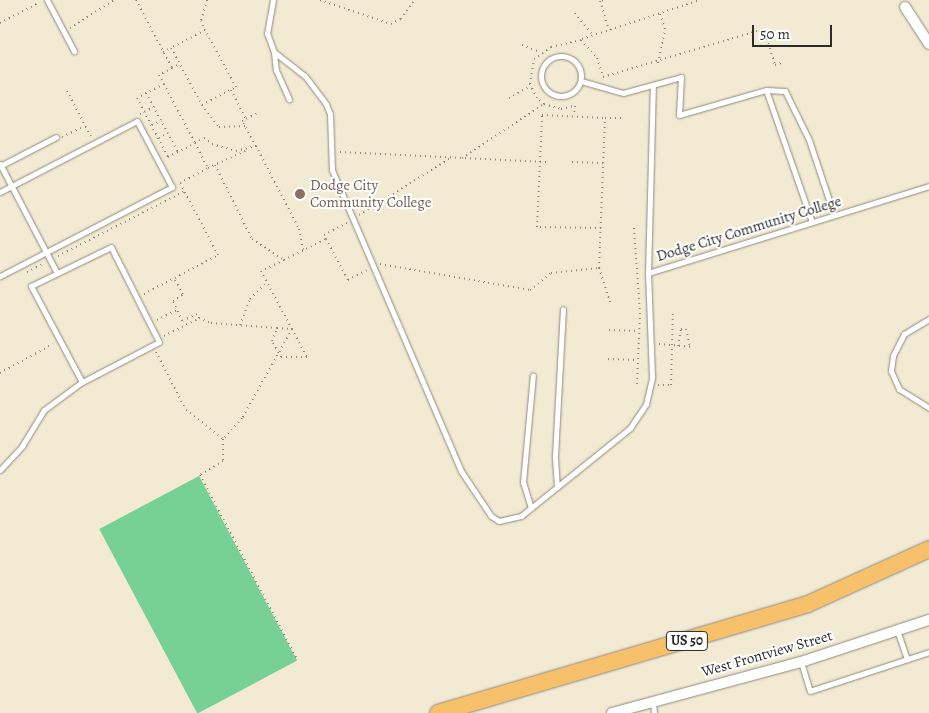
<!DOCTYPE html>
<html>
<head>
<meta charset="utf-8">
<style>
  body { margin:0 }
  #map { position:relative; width:929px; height:713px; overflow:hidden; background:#f3ead3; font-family:Alegreya,serif }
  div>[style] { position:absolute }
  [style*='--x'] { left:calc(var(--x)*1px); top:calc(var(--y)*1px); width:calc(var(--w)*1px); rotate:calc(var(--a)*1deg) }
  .green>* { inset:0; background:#77d095; transform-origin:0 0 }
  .path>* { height:2px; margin-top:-1px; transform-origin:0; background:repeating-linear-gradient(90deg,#8f8a7f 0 1px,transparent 0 5px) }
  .roads { filter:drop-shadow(0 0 1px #8f8a7f) drop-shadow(0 0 1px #8f8a7f) }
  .service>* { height:5px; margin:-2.5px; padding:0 2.5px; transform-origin:2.5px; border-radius:2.5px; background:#fff }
  .service>.ring { margin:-2.5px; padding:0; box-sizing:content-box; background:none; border:5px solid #fff; border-radius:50% }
  .minor>* { height:10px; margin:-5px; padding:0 5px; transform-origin:5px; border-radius:5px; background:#fff }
  .trunk>* { height:16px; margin:-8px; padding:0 8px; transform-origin:8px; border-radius:8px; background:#f7c06b }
  .dots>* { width:14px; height:14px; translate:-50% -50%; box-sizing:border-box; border:2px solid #fff; border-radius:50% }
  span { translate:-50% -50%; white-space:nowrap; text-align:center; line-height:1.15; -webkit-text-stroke:4px #fff; paint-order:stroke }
  .shield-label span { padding:1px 4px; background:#fff; border:1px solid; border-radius:4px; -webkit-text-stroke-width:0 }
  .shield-label { font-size:14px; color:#2b2b2b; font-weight:700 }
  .education-label { font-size:15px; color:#785e54 }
  .left { translate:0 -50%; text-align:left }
  .street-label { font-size:15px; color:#2b2b2b }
  .scale { position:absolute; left:752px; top:25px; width:80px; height:22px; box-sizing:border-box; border:2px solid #2b2b2b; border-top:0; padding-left:6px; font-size:15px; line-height:18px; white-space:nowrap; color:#2b2b2b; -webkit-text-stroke:4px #fff; paint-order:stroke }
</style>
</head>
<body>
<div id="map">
  <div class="green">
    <div style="left:199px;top:476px;width:209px;height:113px;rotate:62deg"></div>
  </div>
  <div class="path">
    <div style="--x:136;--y:0;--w:77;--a:62.1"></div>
    <div style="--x:172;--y:68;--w:9;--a:-27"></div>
    <div style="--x:320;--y:0;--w:75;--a:18.7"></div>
    <div style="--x:391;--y:24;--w:11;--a:-27"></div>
    <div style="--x:401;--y:19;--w:24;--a:-54"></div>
    <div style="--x:603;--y:0;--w:3;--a:162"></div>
    <div style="--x:600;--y:1;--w:30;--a:73"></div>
    <div style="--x:575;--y:13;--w:28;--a:51"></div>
    <div style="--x:0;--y:23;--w:45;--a:-27.7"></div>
    <div style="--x:70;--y:28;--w:52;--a:-32.5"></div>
    <div style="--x:205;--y:30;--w:38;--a:152"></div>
    <div style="--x:171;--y:48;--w:65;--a:61.5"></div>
    <div style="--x:202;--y:105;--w:38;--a:-28"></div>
    <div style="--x:236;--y:87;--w:65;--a:-118.5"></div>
    <div style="--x:205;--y:30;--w:4;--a:-117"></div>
    <div style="--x:203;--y:26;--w:6;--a:-108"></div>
    <div style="--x:201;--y:20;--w:21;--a:-73"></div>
    <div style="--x:582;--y:39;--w:124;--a:-18.3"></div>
    <div style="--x:522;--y:45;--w:19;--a:21"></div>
    <div style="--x:163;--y:52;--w:9;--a:-27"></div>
    <div style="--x:658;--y:63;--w:35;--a:-78"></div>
    <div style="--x:665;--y:29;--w:16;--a:-108"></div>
    <div style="--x:172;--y:68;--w:15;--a:152"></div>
    <div style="--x:159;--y:75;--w:77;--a:62.1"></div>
    <div style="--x:195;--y:143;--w:10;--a:-29"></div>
    <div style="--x:204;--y:138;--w:10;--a:37"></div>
    <div style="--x:212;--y:144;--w:25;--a:16"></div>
    <div style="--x:236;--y:151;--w:21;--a:-14"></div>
    <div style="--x:256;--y:146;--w:29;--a:-119"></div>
    <div style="--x:242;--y:121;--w:20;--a:-27"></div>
    <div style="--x:164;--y:84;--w:30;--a:153"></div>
    <div style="--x:137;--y:98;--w:67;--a:62.3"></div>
    <div style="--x:168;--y:157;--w:30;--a:-27"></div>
    <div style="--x:195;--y:143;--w:28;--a:63"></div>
    <div style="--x:208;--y:168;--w:41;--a:-24.7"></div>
    <div style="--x:231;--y:90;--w:33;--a:63"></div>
    <div style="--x:67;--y:91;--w:52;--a:62.4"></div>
    <div style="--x:146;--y:93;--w:67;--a:61.5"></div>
    <div style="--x:509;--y:98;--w:25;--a:-29"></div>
    <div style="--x:544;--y:104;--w:9;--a:-139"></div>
    <div style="--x:537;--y:98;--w:16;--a:-117"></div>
    <div style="--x:530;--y:84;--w:25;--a:-81"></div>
    <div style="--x:534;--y:59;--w:21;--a:-35"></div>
    <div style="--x:551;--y:47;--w:31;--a:-13"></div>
    <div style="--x:581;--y:40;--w:24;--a:48"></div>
    <div style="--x:597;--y:58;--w:20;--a:72"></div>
    <div style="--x:603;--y:77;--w:168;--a:-16.6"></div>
    <div style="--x:764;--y:29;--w:38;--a:73"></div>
    <div style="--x:775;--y:65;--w:9;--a:-18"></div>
    <div style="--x:202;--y:105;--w:28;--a:52"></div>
    <div style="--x:219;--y:127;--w:26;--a:-2"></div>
    <div style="--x:140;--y:114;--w:16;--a:-27"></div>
    <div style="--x:152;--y:125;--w:10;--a:-24"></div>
    <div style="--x:62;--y:137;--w:25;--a:-26"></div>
    <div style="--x:159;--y:138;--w:10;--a:-29"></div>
    <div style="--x:256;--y:146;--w:93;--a:62.6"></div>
    <div style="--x:299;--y:229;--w:21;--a:79"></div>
    <div style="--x:340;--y:152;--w:207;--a:2.8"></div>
    <div style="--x:462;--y:158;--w:98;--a:-33.4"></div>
    <div style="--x:544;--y:104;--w:18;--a:16"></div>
    <div style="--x:561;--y:109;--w:14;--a:-12"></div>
    <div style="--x:575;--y:106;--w:10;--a:96"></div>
    <div style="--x:572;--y:162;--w:31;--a:2"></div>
    <div style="--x:215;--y:165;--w:83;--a:63.4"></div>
    <div style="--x:252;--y:239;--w:38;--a:33"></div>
    <div style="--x:284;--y:260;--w:47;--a:-26.6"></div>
    <div style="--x:326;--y:239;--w:4;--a:-117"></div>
    <div style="--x:324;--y:235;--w:26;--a:-28"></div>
    <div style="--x:359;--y:215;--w:110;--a:-31.9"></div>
    <div style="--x:601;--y:228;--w:64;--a:-179.1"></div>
    <div style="--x:537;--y:227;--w:112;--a:-87.4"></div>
    <div style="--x:542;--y:115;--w:63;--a:2.7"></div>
    <div style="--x:634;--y:228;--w:85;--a:86"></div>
    <div style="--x:640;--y:313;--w:72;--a:92.4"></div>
    <div style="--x:326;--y:239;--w:47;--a:61.8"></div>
    <div style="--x:348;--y:280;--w:21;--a:-28"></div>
    <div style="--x:58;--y:256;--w:143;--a:-27.1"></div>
    <div style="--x:284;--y:260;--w:25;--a:154"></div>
    <div style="--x:261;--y:271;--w:66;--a:61.9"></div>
    <div style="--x:292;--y:329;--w:102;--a:119.3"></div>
    <div style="--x:242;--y:418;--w:28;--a:132"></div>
    <div style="--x:223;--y:439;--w:22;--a:90"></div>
    <div style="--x:223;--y:461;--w:27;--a:149"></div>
    <div style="--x:200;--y:475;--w:208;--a:62.2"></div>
    <div style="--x:380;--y:264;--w:152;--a:9.8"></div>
    <div style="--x:530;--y:290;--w:27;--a:-39"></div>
    <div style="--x:551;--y:273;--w:48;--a:-5.9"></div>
    <div style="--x:599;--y:268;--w:150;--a:-87.7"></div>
    <div style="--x:605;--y:118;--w:17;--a:0"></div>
    <div style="--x:599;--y:268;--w:39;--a:72"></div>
    <div style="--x:27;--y:272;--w:20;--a:-27"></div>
    <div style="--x:144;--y:294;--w:84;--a:-27.8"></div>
    <div style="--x:218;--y:255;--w:81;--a:-117.8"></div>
    <div style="--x:180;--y:183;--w:32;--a:-28"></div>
    <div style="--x:199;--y:318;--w:13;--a:23"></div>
    <div style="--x:211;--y:323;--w:66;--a:4.3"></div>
    <div style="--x:277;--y:328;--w:15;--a:4"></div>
    <div style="--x:292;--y:329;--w:32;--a:62"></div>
    <div style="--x:307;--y:357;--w:26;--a:180"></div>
    <div style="--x:281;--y:357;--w:18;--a:-119"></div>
    <div style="--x:272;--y:341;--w:14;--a:-69"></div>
    <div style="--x:157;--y:320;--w:22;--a:-27"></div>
    <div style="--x:240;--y:325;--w:28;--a:-69"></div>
    <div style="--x:250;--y:299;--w:24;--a:-45"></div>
    <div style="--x:609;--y:330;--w:30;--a:2"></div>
    <div style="--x:164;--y:336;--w:39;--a:-27"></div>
    <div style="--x:199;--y:318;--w:4;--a:-117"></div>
    <div style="--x:197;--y:314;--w:17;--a:155"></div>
    <div style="--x:182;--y:321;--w:22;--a:-114"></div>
    <div style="--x:173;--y:301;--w:12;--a:-35"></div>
    <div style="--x:183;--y:294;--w:18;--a:-119"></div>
    <div style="--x:659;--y:344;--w:35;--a:5"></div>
    <div style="--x:678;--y:346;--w:17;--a:-80"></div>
    <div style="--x:681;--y:329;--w:5;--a:0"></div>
    <div style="--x:686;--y:329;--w:18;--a:77"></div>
    <div style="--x:156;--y:352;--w:65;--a:62.7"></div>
    <div style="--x:186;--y:410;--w:47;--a:38.1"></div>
    <div style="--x:608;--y:359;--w:30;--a:2"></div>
    <div style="--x:0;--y:373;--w:60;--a:-28.7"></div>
    <div style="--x:658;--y:385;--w:13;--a:0"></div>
    <div style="--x:671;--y:385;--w:74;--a:-88.5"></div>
  </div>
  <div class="roads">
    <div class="service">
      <div style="--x:47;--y:0;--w:58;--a:62.1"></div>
      <div style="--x:273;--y:0;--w:34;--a:100"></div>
      <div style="--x:267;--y:33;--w:20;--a:70"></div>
      <div style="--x:274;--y:52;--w:39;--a:38"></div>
      <div style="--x:305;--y:76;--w:35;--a:53"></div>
      <div style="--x:326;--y:104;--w:11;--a:68"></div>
      <div style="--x:330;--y:114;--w:56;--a:88"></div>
      <div style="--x:332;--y:170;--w:327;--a:66.8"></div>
      <div style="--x:461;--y:471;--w:54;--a:56.3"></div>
      <div style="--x:491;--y:516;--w:9;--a:32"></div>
      <div style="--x:499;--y:521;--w:23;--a:-13"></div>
      <div style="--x:521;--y:516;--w:46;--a:-38.9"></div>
      <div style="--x:557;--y:487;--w:31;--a:-94"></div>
      <div style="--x:555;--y:456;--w:147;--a:-86.9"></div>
      <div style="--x:274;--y:52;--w:18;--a:84"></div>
      <div style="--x:276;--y:70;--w:32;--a:66"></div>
      <div class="ring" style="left:541px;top:56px;width:35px;height:35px"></div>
      <div style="--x:581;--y:81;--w:44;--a:15.9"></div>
      <div style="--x:623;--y:93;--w:60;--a:-15.4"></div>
      <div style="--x:681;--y:77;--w:38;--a:93"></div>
      <div style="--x:679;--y:115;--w:91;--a:-16"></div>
      <div style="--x:766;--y:90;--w:140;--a:70.8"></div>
      <div style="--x:766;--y:90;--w:19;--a:3"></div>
      <div style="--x:785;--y:91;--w:55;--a:63.9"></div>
      <div style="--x:809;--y:140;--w:79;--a:71.6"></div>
      <div style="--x:0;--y:164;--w:123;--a:62.4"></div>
      <div style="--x:0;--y:166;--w:63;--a:-27.4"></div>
      <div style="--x:0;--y:192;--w:154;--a:-27.4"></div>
      <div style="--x:137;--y:121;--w:75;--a:62.1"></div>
      <div style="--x:172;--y:187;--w:194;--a:152.6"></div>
      <div style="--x:111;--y:247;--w:106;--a:63.2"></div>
      <div style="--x:159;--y:342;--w:87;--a:152.5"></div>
      <div style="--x:82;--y:382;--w:109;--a:-118"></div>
      <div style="--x:31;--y:286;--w:89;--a:-26"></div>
      <div style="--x:648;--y:273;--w:294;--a:-17.2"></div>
      <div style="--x:929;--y:319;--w:29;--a:149"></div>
      <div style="--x:904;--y:334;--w:25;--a:117"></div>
      <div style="--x:893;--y:356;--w:15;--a:98"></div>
      <div style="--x:891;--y:371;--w:20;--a:66"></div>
      <div style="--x:899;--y:389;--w:36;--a:32"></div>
      <div style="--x:0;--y:470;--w:33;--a:-47"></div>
      <div style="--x:22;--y:446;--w:42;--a:-58.6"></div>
      <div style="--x:44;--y:410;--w:47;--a:-36.4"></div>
      <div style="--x:557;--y:487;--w:94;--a:-38.9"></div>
      <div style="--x:630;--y:428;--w:29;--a:-56"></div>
      <div style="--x:646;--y:404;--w:28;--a:-77"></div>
      <div style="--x:652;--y:377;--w:104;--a:-92.2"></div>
      <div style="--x:648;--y:273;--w:188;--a:-88.5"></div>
      <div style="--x:531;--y:508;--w:27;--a:-107"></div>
      <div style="--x:523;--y:482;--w:107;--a:-84.7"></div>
      <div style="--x:897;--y:630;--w:31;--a:71"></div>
      <div style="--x:801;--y:662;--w:30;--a:73"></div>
      <div style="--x:810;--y:691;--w:125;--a:-18.1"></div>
      <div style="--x:653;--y:702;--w:11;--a:85"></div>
    </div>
    <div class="minor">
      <div style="--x:905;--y:7;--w:44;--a:57"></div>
      <div style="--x:612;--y:713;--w:196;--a:-15.1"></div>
      <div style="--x:801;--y:662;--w:135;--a:-18.2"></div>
    </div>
    <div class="trunk">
      <div style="--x:438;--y:713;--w:386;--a:-16.4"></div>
      <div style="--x:808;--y:604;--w:133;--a:-24.4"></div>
    </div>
  </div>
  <div class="dots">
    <div style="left:300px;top:194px;background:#8d6e63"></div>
  </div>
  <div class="shield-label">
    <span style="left:687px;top:641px">US 50</span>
  </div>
  <div class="education-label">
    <span class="left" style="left:310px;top:194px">Dodge City<br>Community College</span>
  </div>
  <div class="street-label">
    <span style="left:749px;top:229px;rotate:-17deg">Dodge City Community College</span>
    <span style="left:767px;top:654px;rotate:-16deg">West Frontview Street</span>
  </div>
  <div class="scale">50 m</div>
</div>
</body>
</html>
